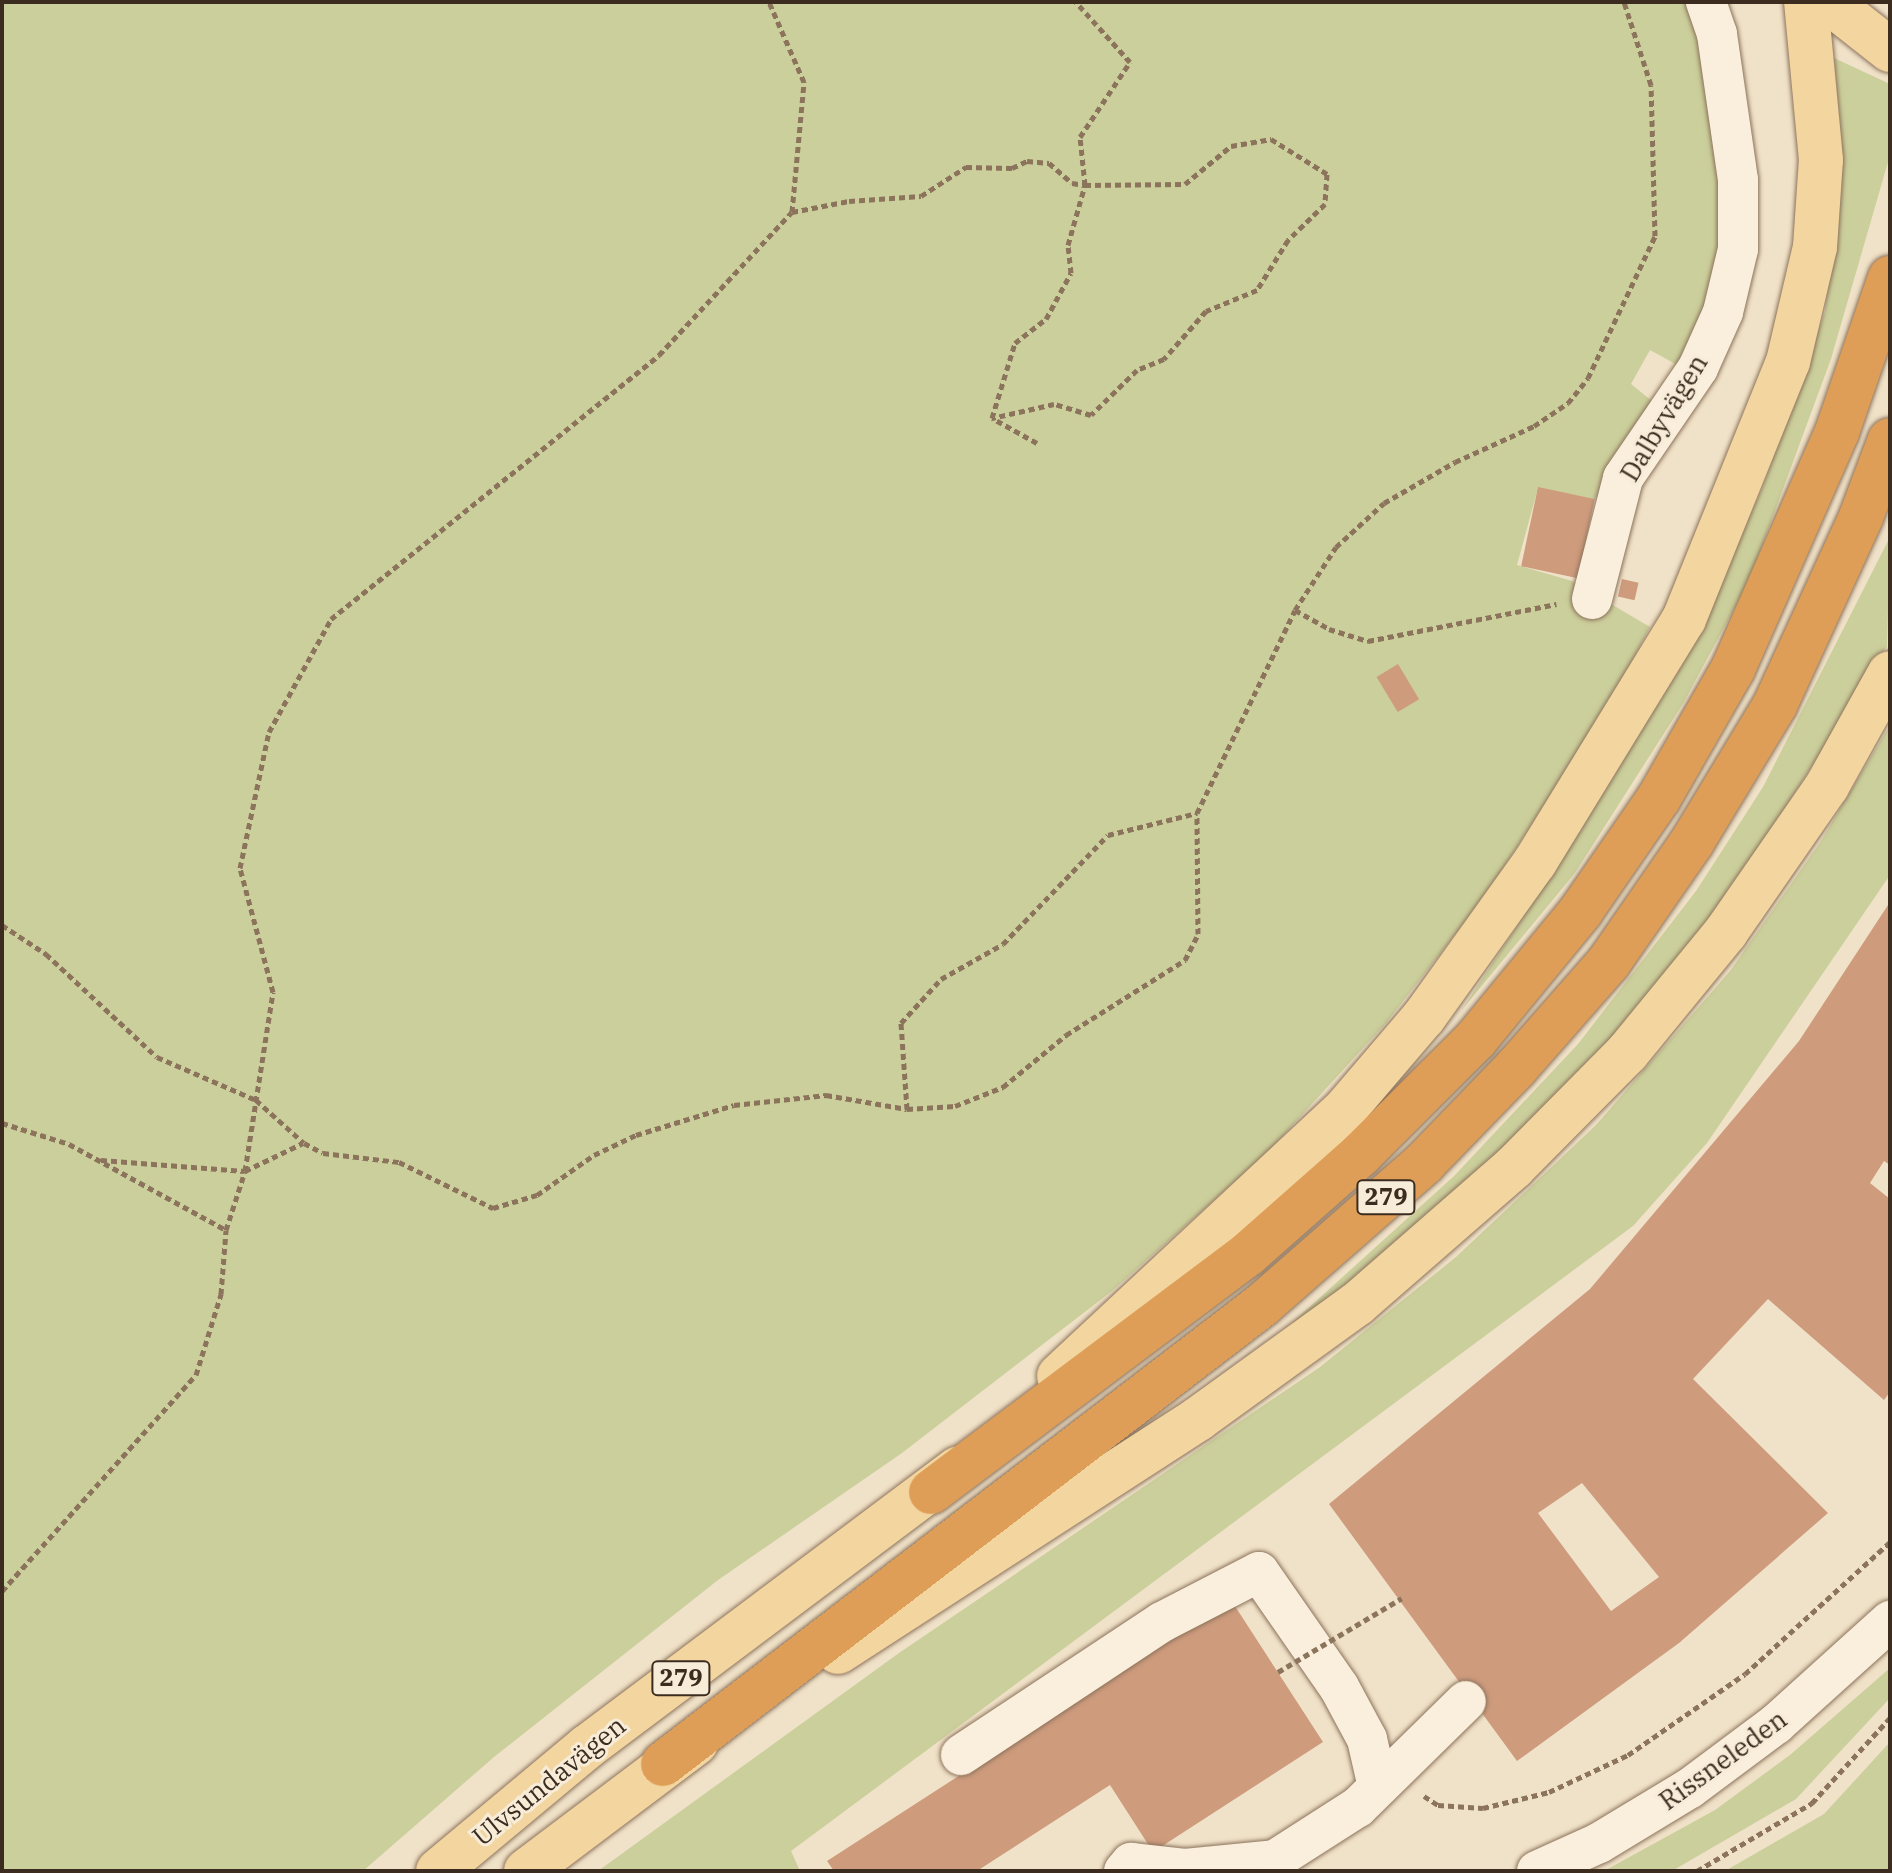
<!DOCTYPE html>
<html>
<head>
<meta charset="utf-8">
<style>
  body { margin:0 }
  #map { position:relative; width:1892px; height:1873px; overflow:hidden; background:#f0e2c8; font-family:"IBM Plex Serif",serif }
  div>[style] { position:absolute }
  [style*='--x'] { left:calc(var(--x)*1px); top:calc(var(--y)*1px); width:calc(var(--w)*1px); rotate:calc(var(--a)*1deg) }
  .green>* { inset:0; background:#cbcf9b }
  .building>* { inset:0; background:#ce9b7d; transform-origin:0 0 }
  .path>* { height:5px; margin-top:-2.5px; transform-origin:0; background:repeating-linear-gradient(90deg,#8c735c 0 6px,transparent 0 10px) }
  .roads { filter:drop-shadow(0 0 2px #8c735c) drop-shadow(0 0 2px #8c735c) }
  .minor>* { height:40px; margin:-20px; padding:0 20px; transform-origin:20px; border-radius:20px; background:#faefdc }
  .major>* { height:44px; margin:-22px; padding:0 22px; transform-origin:22px; border-radius:22px; background:#f3d5a0 }
  .highway>* { height:44px; margin:-22px; padding:0 22px; transform-origin:22px; border-radius:22px; background:#df9e58 }
  .path-bridge>* { height:5px; margin-top:-2.5px; transform-origin:0; background:repeating-linear-gradient(90deg,#8c735c 0 6px,transparent 0 10px) }
  span { translate:-50% -50%; white-space:nowrap; text-align:center; line-height:1.15; -webkit-text-stroke:6px #f7ecd8; paint-order:stroke }
  .shield-label span { padding:2px 6px; background:#f7ecd8; border:2px solid; border-radius:6px; -webkit-text-stroke-width:0 }
  .shield-label { font-size:24px; color:#3c2c20; font-weight:700 }
  .street-label { font-size:26px; color:#3c2c20 }
  .frame { position:absolute; inset:0; border:4px solid #3c2c20; pointer-events:none }
</style>
</head>
<body>
<div id="map">
  <div class="green">
    <div style="clip-path:polygon(2px 2px,1694px 2px,1727px 180px,1719px 275px,1681px 367px,1650px 350px,1631px 384px,1657px 405px,1595px 499px,1538px 488px,1517px 565px,1572px 581px,1650px 627px,1609px 705px,1485px 896px,1386px 1023px,1267px 1153px,1112px 1291px,902px 1453px,718px 1580px,494px 1757px,363px 1871px,2px 1871px)"></div>
    <div style="clip-path:polygon(1834px 58px,1890px 84px,1890px 155px,1831px 359px,1749px 581px,1684px 702px,1575px 873px,1461px 1011px,1582px 828px,1702px 625px,1763px 486px,1825px 312px,1843px 159px)"></div>
    <div style="clip-path:polygon(1890px 537px,1887px 646px,1748px 868px,1642px 1010px,1449px 1203px,1261px 1351px,1454px 1176px,1578px 1044px,1696px 891px,1763px 787px)"></div>
    <div style="clip-path:polygon(1890px 725px,1890px 875px,1707px 1143px,1633px 1226px,791px 1851px,800px 1871px,598px 1871px,899px 1653px,1320px 1367px,1456px 1257px,1596px 1125px,1730px 971px,1821px 841px)"></div>
    <div style="clip-path:polygon(1890px 1668px,1890px 1698px,1796px 1799px,1672px 1871px,1604px 1871px,1715px 1810px,1790px 1755px)"></div>
    <div style="clip-path:polygon(1890px 1742px,1890px 1871px,1725px 1871px,1824px 1814px)"></div>
  </div>
  <div class="building">
    <div style="left:1538px;top:487px;width:58px;height:81px;rotate:12deg"></div>
    <div style="left:1622px;top:579px;width:17px;height:18px;rotate:13deg"></div>
    <div style="left:1398px;top:664px;width:41px;height:25px;rotate:59deg"></div>
    <div style="clip-path:polygon(evenodd,1890px 902px,1890px 1165px,1884px 1161px,1870px 1183px,1890px 1199px,1890px 1392px,1884px 1400px,1768px 1299px,1693px 1379px,1828px 1513px,1679px 1643px,1517px 1761px,1329px 1504px,1590px 1289px,1799px 1041px,1890px 902px,1582px 1483px,1659px 1577px,1611px 1611px,1538px 1513px,1582px 1483px)"></div>
    <div style="clip-path:polygon(1231px 1600px,1323px 1742px,1153px 1852px,1110px 1785px,977px 1871px,834px 1871px,827px 1861px)"></div>
  </div>
  <div class="path">
    <div style="--x:792;--y:212;--w:58;--a:-10.9"></div>
    <div style="--x:849;--y:201;--w:72;--a:-4"></div>
    <div style="--x:921;--y:196;--w:54;--a:-32.8"></div>
    <div style="--x:966;--y:167;--w:46;--a:1.2"></div>
    <div style="--x:1012;--y:168;--w:17;--a:-25"></div>
    <div style="--x:1027;--y:161;--w:22;--a:5"></div>
    <div style="--x:1049;--y:163;--w:30;--a:41"></div>
    <div style="--x:1072;--y:183;--w:13;--a:9"></div>
    <div style="--x:1085;--y:185;--w:100;--a:-0.6"></div>
    <div style="--x:1185;--y:184;--w:60;--a:-39.6"></div>
    <div style="--x:1231;--y:146;--w:41;--a:-9.9"></div>
    <div style="--x:1271;--y:139;--w:66;--a:32"></div>
    <div style="--x:1327;--y:174;--w:30;--a:94"></div>
    <div style="--x:1325;--y:204;--w:52;--a:135.8"></div>
    <div style="--x:1288;--y:240;--w:59;--a:121.8"></div>
    <div style="--x:1257;--y:290;--w:55;--a:157.6"></div>
    <div style="--x:1206;--y:311;--w:64;--a:131.2"></div>
    <div style="--x:1164;--y:359;--w:29;--a:158"></div>
    <div style="--x:1137;--y:370;--w:64;--a:135.6"></div>
    <div style="--x:1091;--y:415;--w:39;--a:-163"></div>
    <div style="--x:1054;--y:404;--w:64;--a:167.3"></div>
    <div style="--x:1037;--y:443;--w:51;--a:-150.9"></div>
    <div style="--x:992;--y:418;--w:78;--a:-73"></div>
    <div style="--x:1015;--y:343;--w:39;--a:-38"></div>
    <div style="--x:1046;--y:319;--w:52;--a:-61.5"></div>
    <div style="--x:1071;--y:273;--w:28;--a:-96"></div>
    <div style="--x:1068;--y:245;--w:62;--a:-74.2"></div>
    <div style="--x:1085;--y:185;--w:48;--a:-95.9"></div>
    <div style="--x:1080;--y:137;--w:90;--a:-56.3"></div>
    <div style="--x:1130;--y:62;--w:81;--a:-132"></div>
    <div style="--x:1295;--y:610;--w:39;--a:29"></div>
    <div style="--x:1329;--y:629;--w:41;--a:17.1"></div>
    <div style="--x:1368;--y:641;--w:192;--a:-11.1"></div>
    <div style="--x:2;--y:925;--w:53;--a:33.4"></div>
    <div style="--x:46;--y:954;--w:151;--a:42.9"></div>
    <div style="--x:157;--y:1057;--w:108;--a:23.5"></div>
    <div style="--x:256;--y:1100;--w:64;--a:41.9"></div>
    <div style="--x:304;--y:1143;--w:21;--a:28"></div>
    <div style="--x:323;--y:1153;--w:77;--a:6.8"></div>
    <div style="--x:399;--y:1162;--w:105;--a:26.1"></div>
    <div style="--x:493;--y:1208;--w:46;--a:-16.5"></div>
    <div style="--x:537;--y:1195;--w:70;--a:-35.1"></div>
    <div style="--x:594;--y:1155;--w:47;--a:-25.5"></div>
    <div style="--x:636;--y:1135;--w:102;--a:-17"></div>
    <div style="--x:734;--y:1105;--w:93;--a:-6.2"></div>
    <div style="--x:826;--y:1095;--w:82;--a:9.8"></div>
    <div style="--x:907;--y:1109;--w:48;--a:-3.6"></div>
    <div style="--x:955;--y:1106;--w:52;--a:-21.6"></div>
    <div style="--x:1003;--y:1087;--w:82;--a:-39.5"></div>
    <div style="--x:1066;--y:1035;--w:141;--a:-32.2"></div>
    <div style="--x:1185;--y:960;--w:29;--a:-63"></div>
    <div style="--x:1198;--y:934;--w:121;--a:-90.5"></div>
    <div style="--x:1197;--y:813;--w:225;--a:-64.2"></div>
    <div style="--x:1295;--y:610;--w:75;--a:-56.9"></div>
    <div style="--x:1336;--y:547;--w:65;--a:-42.5"></div>
    <div style="--x:1384;--y:503;--w:82;--a:-30"></div>
    <div style="--x:1455;--y:462;--w:87;--a:-24.5"></div>
    <div style="--x:1534;--y:426;--w:41;--a:-34.1"></div>
    <div style="--x:1568;--y:403;--w:32;--a:-51"></div>
    <div style="--x:1588;--y:378;--w:157;--a:-64.7"></div>
    <div style="--x:1655;--y:236;--w:151;--a:-91.5"></div>
    <div style="--x:1651;--y:85;--w:87;--a:-108"></div>
    <div style="--x:907;--y:1109;--w:86;--a:-94"></div>
    <div style="--x:901;--y:1023;--w:59;--a:-47.7"></div>
    <div style="--x:941;--y:979;--w:71;--a:-29.4"></div>
    <div style="--x:1003;--y:944;--w:151;--a:-46.1"></div>
    <div style="--x:1108;--y:835;--w:92;--a:-13.9"></div>
    <div style="--x:2;--y:1123;--w:70;--a:17.4"></div>
    <div style="--x:69;--y:1144;--w:179;--a:28.7"></div>
    <div style="--x:101;--y:1160;--w:144;--a:4.4"></div>
    <div style="--x:245;--y:1171;--w:181;--a:-81.1"></div>
    <div style="--x:273;--y:992;--w:128;--a:-104.9"></div>
    <div style="--x:240;--y:868;--w:139;--a:-78"></div>
    <div style="--x:269;--y:732;--w:129;--a:-61.2"></div>
    <div style="--x:331;--y:619;--w:421;--a:-38.8"></div>
    <div style="--x:659;--y:355;--w:195;--a:-47.1"></div>
    <div style="--x:792;--y:212;--w:131;--a:-84.7"></div>
    <div style="--x:804;--y:82;--w:87;--a:-113.6"></div>
    <div style="--x:2;--y:1591;--w:290;--a:-48.1"></div>
    <div style="--x:196;--y:1375;--w:85;--a:-72.8"></div>
    <div style="--x:221;--y:1294;--w:64;--a:-85.5"></div>
    <div style="--x:226;--y:1230;--w:62;--a:-72.1"></div>
    <div style="--x:245;--y:1171;--w:64;--a:-25.8"></div>
    <div style="--x:1424;--y:1796;--w:17;--a:33"></div>
    <div style="--x:1438;--y:1805;--w:45;--a:3.8"></div>
    <div style="--x:1483;--y:1808;--w:68;--a:-13.6"></div>
    <div style="--x:1549;--y:1792;--w:87;--a:-25.1"></div>
    <div style="--x:1628;--y:1755;--w:142;--a:-34.7"></div>
    <div style="--x:1745;--y:1674;--w:196;--a:-42.3"></div>
    <div style="--x:1697;--y:1871;--w:134;--a:-30.6"></div>
    <div style="--x:1812;--y:1803;--w:115;--a:-47.5"></div>
  </div>
  <div class="roads">
    <div class="minor">
      <div style="--x:1592;--y:599;--w:125;--a:-75.6"></div>
      <div style="--x:1623;--y:478;--w:133;--a:-55.7"></div>
      <div style="--x:1698;--y:368;--w:61;--a:-65.9"></div>
      <div style="--x:1723;--y:312;--w:65;--a:-76.6"></div>
      <div style="--x:1738;--y:249;--w:69;--a:-90"></div>
      <div style="--x:1738;--y:180;--w:148;--a:-98.2"></div>
      <div style="--x:1717;--y:34;--w:34;--a:-109"></div>
      <div style="--x:961;--y:1755;--w:241;--a:-33.5"></div>
      <div style="--x:1162;--y:1622;--w:109;--a:-27.3"></div>
      <div style="--x:1259;--y:1572;--w:140;--a:55.2"></div>
      <div style="--x:1339;--y:1687;--w:59;--a:61.7"></div>
      <div style="--x:1367;--y:1739;--w:49;--a:77.1"></div>
      <div style="--x:1124;--y:1871;--w:11;--a:-49"></div>
      <div style="--x:1131;--y:1863;--w:54;--a:6.3"></div>
      <div style="--x:1185;--y:1869;--w:90;--a:-5.7"></div>
      <div style="--x:1275;--y:1860;--w:98;--a:-32.6"></div>
      <div style="--x:1358;--y:1807;--w:151;--a:-44.5"></div>
      <div style="--x:1537;--y:1871;--w:68;--a:-24.3"></div>
      <div style="--x:1599;--y:1843;--w:106;--a:-31.1"></div>
      <div style="--x:1690;--y:1788;--w:107;--a:-36.7"></div>
      <div style="--x:1776;--y:1724;--w:154;--a:-42.1"></div>
    </div>
    <div class="major">
      <div style="--x:1829;--y:2;--w:78;--a:38.2"></div>
      <div style="--x:1059;--y:1376;--w:394;--a:-43"></div>
      <div style="--x:1347;--y:1107;--w:118;--a:-49.5"></div>
      <div style="--x:1424;--y:1017;--w:191;--a:-54.4"></div>
      <div style="--x:1535;--y:862;--w:285;--a:-58.5"></div>
      <div style="--x:1684;--y:619;--w:277;--a:-68"></div>
      <div style="--x:1788;--y:362;--w:118;--a:-76.8"></div>
      <div style="--x:1815;--y:247;--w:87;--a:-86.1"></div>
      <div style="--x:1821;--y:160;--w:159;--a:-95.4"></div>
      <div style="--x:838;--y:1652;--w:429;--a:-32.9"></div>
      <div style="--x:1198;--y:1419;--w:196;--a:-35.9"></div>
      <div style="--x:1357;--y:1304;--w:208;--a:-41.1"></div>
      <div style="--x:1514;--y:1167;--w:161;--a:-45.3"></div>
      <div style="--x:1627;--y:1053;--w:156;--a:-50.7"></div>
      <div style="--x:1726;--y:932;--w:178;--a:-55.3"></div>
      <div style="--x:1827;--y:786;--w:129;--a:-60.9"></div>
      <div style="--x:438;--y:1871;--w:194;--a:-39.8"></div>
      <div style="--x:587;--y:1747;--w:464;--a:-36.9"></div>
      <div style="--x:526;--y:1871;--w:213;--a:-37"></div>
    </div>
    <div class="highway">
      <div style="--x:931;--y:1492;--w:396;--a:-36.9"></div>
      <div style="--x:1248;--y:1254;--w:151;--a:-41.5"></div>
      <div style="--x:1361;--y:1154;--w:163;--a:-45"></div>
      <div style="--x:1476;--y:1039;--w:166;--a:-50.6"></div>
      <div style="--x:1581;--y:911;--w:137;--a:-55.4"></div>
      <div style="--x:1659;--y:798;--w:149;--a:-60.2"></div>
      <div style="--x:1733;--y:669;--w:259;--a:-66.3"></div>
      <div style="--x:1837;--y:432;--w:163;--a:-71"></div>
      <div style="--x:663;--y:1764;--w:755;--a:-37.46"></div>
      <div style="--x:1262;--y:1305;--w:215;--a:-41.2"></div>
      <div style="--x:1424;--y:1163;--w:132;--a:-45.9"></div>
      <div style="--x:1516;--y:1068;--w:141;--a:-48.7"></div>
      <div style="--x:1609;--y:962;--w:146;--a:-55.3"></div>
      <div style="--x:1692;--y:842;--w:160;--a:-58.8"></div>
      <div style="--x:1775;--y:705;--w:207;--a:-65.4"></div>
      <div style="--x:1861;--y:517;--w:82;--a:-69.4"></div>
    </div>
  </div>
  <div class="path-bridge">
    <div style="--x:1278;--y:1672;--w:144;--a:-30.8"></div>
  </div>
  <div class="shield-label">
    <span style="left:1386px;top:1197px">279</span>
    <span style="left:681px;top:1678px">279</span>
  </div>
  <div class="street-label">
    <span style="left:1664px;top:418px;rotate:-59deg">Dalbyvägen</span>
    <span style="left:1723px;top:1760px;rotate:-36deg">Rissneleden</span>
    <span style="left:549px;top:1781px;rotate:-39deg">Ulvsundavägen</span>
  </div>
  <div class="frame"></div>
</div>
</body>
</html>
